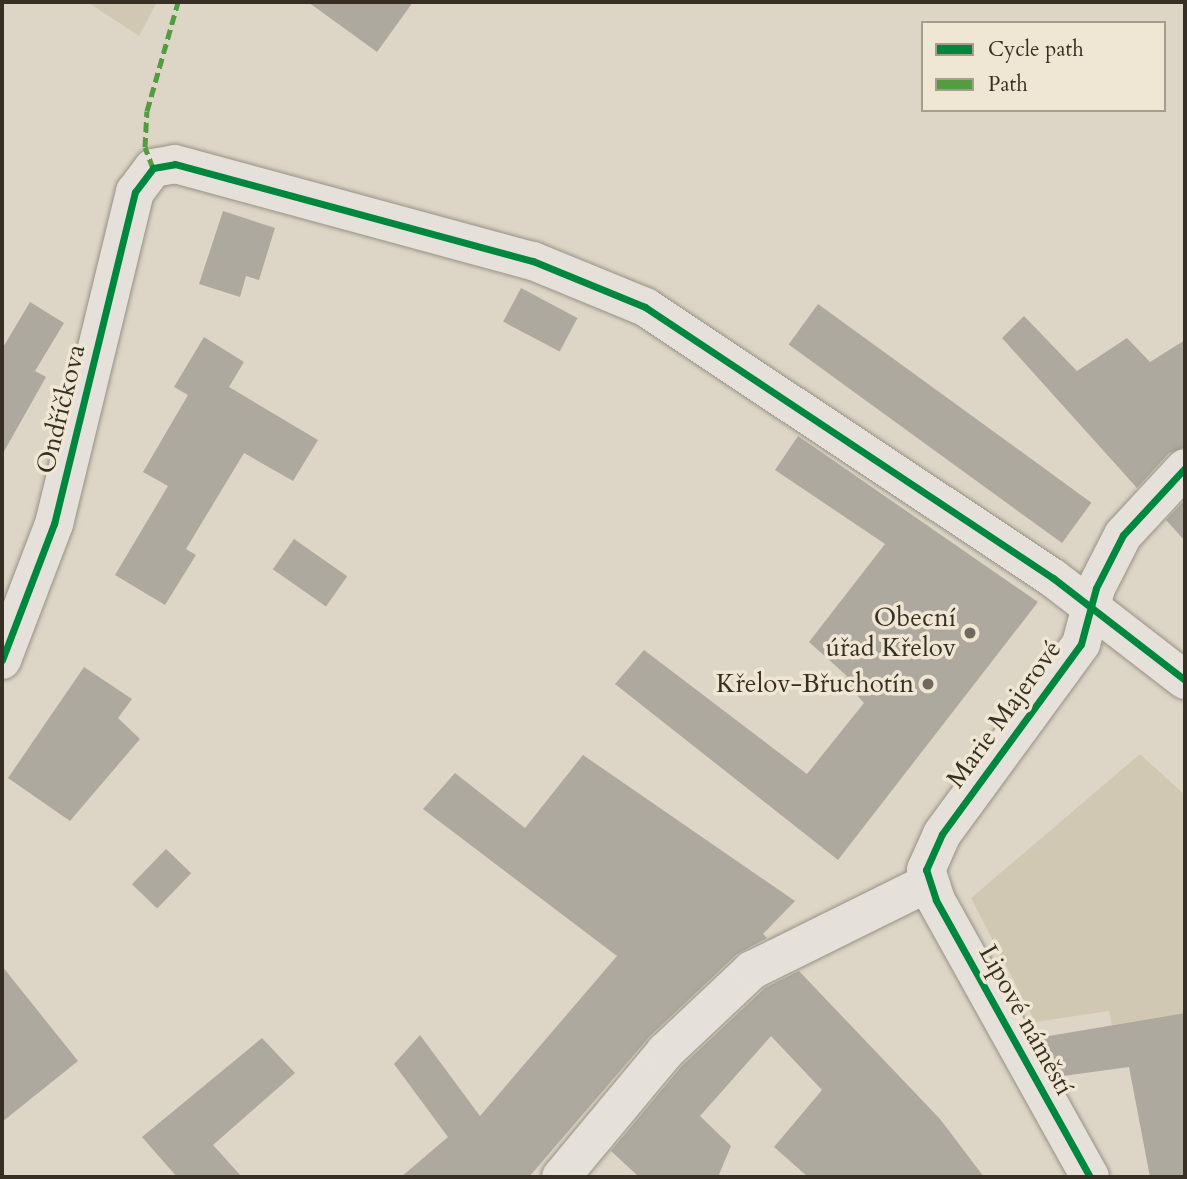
<!DOCTYPE html>
<html>
<head>
<meta charset="utf-8">
<style>
  body { margin:0 }
  #map { position:relative; width:1187px; height:1179px; overflow:hidden; background:#ddd6c6; font-family:Cardo,serif }
  div>[style] { position:absolute }
  [style*='--x'] { left:calc(var(--x)*1px); top:calc(var(--y)*1px); width:calc(var(--w)*1px); rotate:calc(var(--a)*1deg) }
  .green>* { inset:0; background:#d1c8b3 }
  .building>* { inset:0; background:#aea99e; transform-origin:0 0 }
  .roads { filter:drop-shadow(0 0 2px #969186) drop-shadow(0 0 2px #969186) }
  .street>* { height:38px; margin:-19px; padding:0 19px; transform-origin:19px; border-radius:19px; background:#e5e1da }
  .quiet>* { height:5px; margin-top:-2.5px; transform-origin:0; background:repeating-linear-gradient(90deg,#519d40 0 10px,transparent 0 15px) }
  .cycleway>* { height:7px; margin:-3.5px; padding:0 3.5px; transform-origin:3.5px; border-radius:3.5px; background:#00873e }
  .dots>* { width:19px; height:19px; translate:-50% -50%; box-sizing:border-box; border:4px solid #efe6d4; border-radius:50% }
  span { translate:-50% -50%; white-space:nowrap; text-align:center; line-height:1.15; -webkit-text-stroke:7px #efe6d4; paint-order:stroke }
  .street-label { font-size:26px; color:#372f24 }
  .poi-label { font-size:26px; color:#372f24 }
  .right { translate:-100% -50%; text-align:right }
  .frame { position:absolute; inset:0; border:4px solid #372f24; pointer-events:none }
  .legend { position:absolute; left:921px; top:21px; width:245px; height:91px; box-sizing:border-box; background:#efe6d4; border:2px solid #a59d8e; margin:0; padding:9px 12px; list-style:none; font-size:21px; color:#372f24 }
  .legend li { display:flex; align-items:center; gap:14px; height:35px }
  .legend b { width:35px; border:2px solid #a59d8e }
</style>
</head>
<body>
<div id="map">
  <div class="green">
    <div style="clip-path:polygon(87px 2px,157px 2px,139px 36px)"></div>
    <div style="clip-path:polygon(1140px 754px,1185px 795px,1185px 1013px,1112px 1025px,1109px 1011px,1035px 1022px,971px 898px)"></div>
  </div>
  <div class="building">
    <div style="clip-path:polygon(308px 2px,413px 2px,377px 52px)"></div>
    <div style="clip-path:polygon(223px 211px,275px 228px,259px 280px,246px 276px,240px 297px,199px 284px)"></div>
    <div style="left:521px;top:288px;width:64px;height:38px;rotate:28deg"></div>
    <div style="clip-path:polygon(30px 302px,64px 323px,35px 371px,46px 377px,2px 455px,2px 349px)"></div>
    <div style="left:818px;top:304px;width:338px;height:50px;rotate:36deg"></div>
    <div style="clip-path:polygon(1024px 316px,1077px 371px,1127px 338px,1150px 362px,1185px 340px,1185px 447px,1169px 453px,1137px 488px,1002px 338px)"></div>
    <div style="clip-path:polygon(204px 337px,244px 362px,229px 387px,318px 440px,293px 481px,244px 453px,186px 549px,196px 555px,165px 605px,115px 575px,168px 486px,143px 472px,188px 395px,174px 387px)"></div>
    <div style="clip-path:polygon(798px 436px,1038px 602px,838px 860px,615px 684px,644px 650px,807px 774px,864px 703px,843px 680px,847px 676px,809px 642px,885px 544px,775px 470px)"></div>
    <div style="clip-path:polygon(1185px 500px,1185px 541px,1166px 520px)"></div>
    <div style="left:294px;top:539px;width:65px;height:37px;rotate:35deg"></div>
    <div style="clip-path:polygon(84px 667px,132px 699px,118px 718px,140px 739px,70px 821px,8px 778px)"></div>
    <div style="clip-path:polygon(583px 755px,795px 901px,763px 934px,767px 938px,737px 954px,650px 1036px,529px 1177px,401px 1177px,448px 1137px,394px 1064px,420px 1035px,480px 1116px,617px 956px,423px 809px,455px 773px,525px 828px)"></div>
    <div style="left:166px;top:849px;width:35px;height:49px;rotate:44deg"></div>
    <div style="clip-path:polygon(2px 966px,78px 1061px,2px 1122px)"></div>
    <div style="clip-path:polygon(799px 971px,940px 1119px,984px 1177px,808px 1177px,774px 1147px,822px 1090px,771px 1036px,700px 1116px,731px 1146px,718px 1177px,639px 1177px,611px 1151px,681px 1067px,765px 988px)"></div>
    <div style="clip-path:polygon(1185px 1013px,1185px 1177px,1150px 1177px,1129px 1067px,1063px 1076px,1043px 1037px)"></div>
    <div style="clip-path:polygon(262px 1038px,295px 1073px,213px 1145px,242px 1177px,177px 1177px,142px 1137px)"></div>
  </div>
  <div class="roads">
    <div class="street">
      <div style="--x:2;--y:660;--w:146;--a:-69.1"></div>
      <div style="--x:54;--y:524;--w:342;--a:-76.3"></div>
      <div style="--x:135;--y:192;--w:30;--a:-53"></div>
      <div style="--x:153;--y:168;--w:22;--a:-10"></div>
      <div style="--x:175;--y:164;--w:371;--a:15.2"></div>
      <div style="--x:533;--y:261;--w:121;--a:22.3"></div>
      <div style="--x:645;--y:307;--w:490;--a:33.6"></div>
      <div style="--x:1053;--y:578;--w:167;--a:37.7"></div>
      <div style="--x:561;--y:1177;--w:163;--a:-50.2"></div>
      <div style="--x:665;--y:1052;--w:120;--a:-43.3"></div>
      <div style="--x:752;--y:970;--w:196;--a:-26.3"></div>
      <div style="--x:1090;--y:1177;--w:317;--a:-119.1"></div>
      <div style="--x:936;--y:900;--w:32;--a:-108"></div>
      <div style="--x:926;--y:870;--w:39;--a:-66"></div>
      <div style="--x:942;--y:834;--w:235;--a:-53.8"></div>
      <div style="--x:1081;--y:644;--w:58;--a:-75"></div>
      <div style="--x:1096;--y:588;--w:59;--a:-63"></div>
      <div style="--x:1123;--y:535;--w:91;--a:-47.2"></div>
    </div>
  </div>
  <div class="quiet">
    <div style="--x:153;--y:168;--w:22;--a:-111"></div>
    <div style="--x:145;--y:147;--w:36;--a:-87"></div>
    <div style="--x:147;--y:111;--w:113;--a:-74.1"></div>
  </div>
  <div class="cycleway">
    <div style="--x:2;--y:660;--w:146;--a:-69.1"></div>
    <div style="--x:54;--y:524;--w:342;--a:-76.3"></div>
    <div style="--x:135;--y:192;--w:30;--a:-53"></div>
    <div style="--x:153;--y:168;--w:22;--a:-10"></div>
    <div style="--x:175;--y:164;--w:371;--a:15.2"></div>
    <div style="--x:533;--y:261;--w:121;--a:22.3"></div>
    <div style="--x:645;--y:307;--w:490;--a:33.6"></div>
    <div style="--x:1053;--y:578;--w:167;--a:37.7"></div>
    <div style="--x:1090;--y:1177;--w:317;--a:-119.1"></div>
    <div style="--x:936;--y:900;--w:32;--a:-108"></div>
    <div style="--x:926;--y:870;--w:39;--a:-66"></div>
    <div style="--x:942;--y:834;--w:235;--a:-53.8"></div>
    <div style="--x:1081;--y:644;--w:58;--a:-75"></div>
    <div style="--x:1096;--y:588;--w:59;--a:-63"></div>
    <div style="--x:1123;--y:535;--w:91;--a:-47.2"></div>
  </div>
  <div class="dots">
    <div style="left:970px;top:633px;background:#71695d"></div>
    <div style="left:928px;top:684px;background:#71695d"></div>
  </div>
  <div class="street-label">
    <span style="left:61px;top:409px;rotate:-76deg">Ondříčkova</span>
    <span style="left:1004px;top:714px;rotate:-54deg">Marie Majerové</span>
    <span style="left:1026px;top:1020px;rotate:61deg">Lipové náměstí</span>
  </div>
  <div class="poi-label">
    <span class="right" style="left:956px;top:633px">Obecní<br>úřad Křelov</span>
    <span class="right" style="left:914px;top:684px">Křelov-Břuchotín</span>
  </div>
  <div class="frame"></div>
  <ul class="legend">
  <li><b style="height:9px;background:#00873e"></b>Cycle path</li>
  <li><b style="height:9px;background:#519d40"></b>Path</li>
  </ul>
</div>
</body>
</html>
